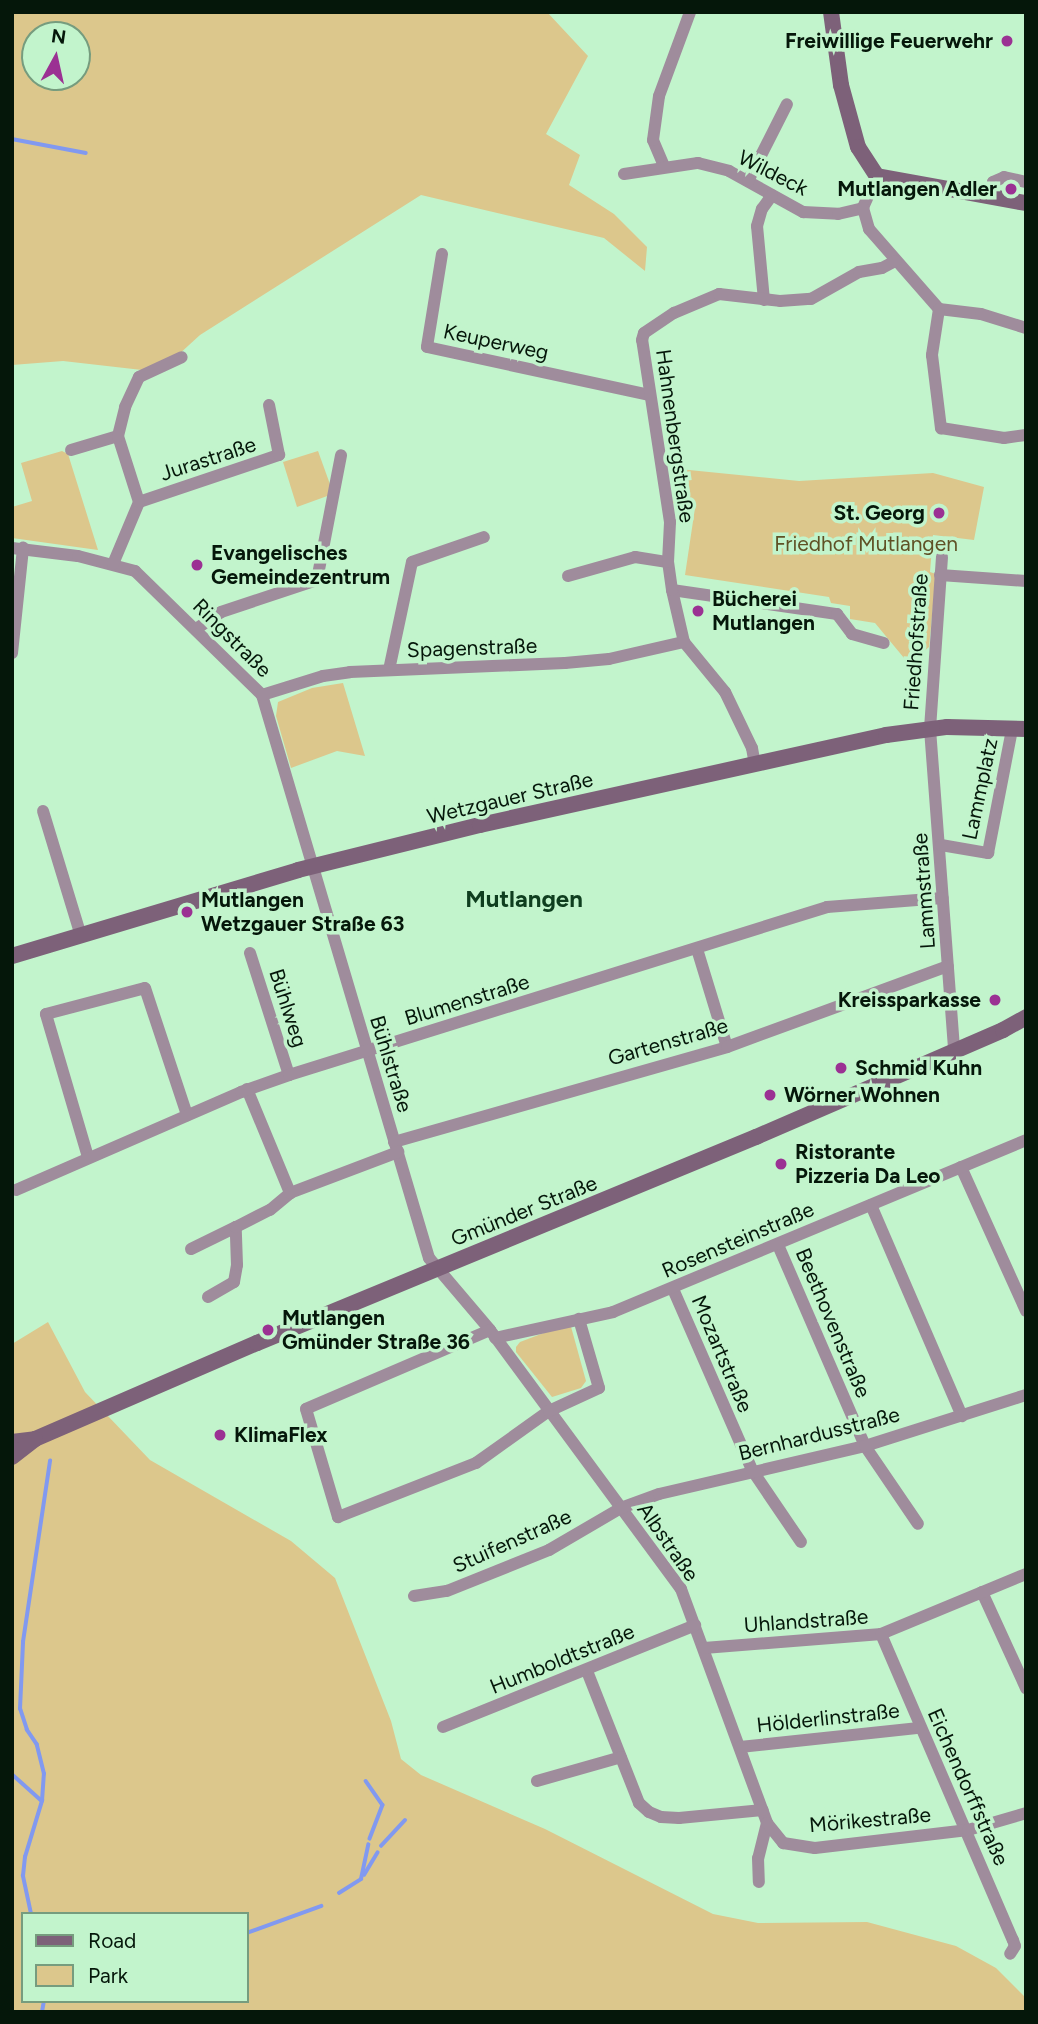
<!DOCTYPE html>
<html>
<head>
<meta charset="utf-8">
<style>
  body { margin:0 }
  #map { position:relative; width:1038px; height:2024px; overflow:hidden; background:#c2f4cc; font-family:Figtree,sans-serif }
  div>[style] { position:absolute }
  [style*='--x'] { left:calc(var(--x)*1px); top:calc(var(--y)*1px); width:calc(var(--w)*1px); rotate:calc(var(--a)*1deg) }
  .green>* { inset:0; background:#dcc78c }
  .stream>* { height:3.5px; margin:-1.75px; padding:0 1.75px; transform-origin:1.75px; border-radius:1.75px; background:#8199f0 }
  .street>* { height:12px; margin:-6px; padding:0 6px; transform-origin:6px; border-radius:6px; background:#9f8c9c }
  .secondary>* { height:16px; margin:-8px; padding:0 8px; transform-origin:8px; border-radius:8px; background:#7d6179 }
  .dots>* { width:19px; height:19px; translate:-50% -50%; box-sizing:border-box; border:4px solid #c2f4cc; border-radius:50% }
  span { translate:-50% -50%; white-space:nowrap; text-align:center; line-height:1.15; -webkit-text-stroke:7px #c2f4cc; paint-order:stroke }
  .poi-label { font-size:21px; color:#05170a; font-weight:700 }
  .right { translate:-100% -50%; text-align:right }
  .left { translate:0 -50%; text-align:left }
  .street-label { font-size:21px; color:#05170a }
  .park-label { font-size:21px; color:#5f5125 }
  .quarter-label { font-size:24px; color:#0f3e1f; font-weight:700 }
  .frame { position:absolute; inset:0; border:14px solid #05170a; pointer-events:none }
  .legend { position:absolute; left:21px; top:1912px; width:228px; height:91px; box-sizing:border-box; background:#c2f4cc; border:2px solid #769c7e; margin:0; padding:9px 12px; list-style:none; font-size:21px; color:#05170a }
  .legend li { display:flex; align-items:center; gap:14px; height:35px }
  .legend b { width:35px; border:2px solid #769c7e }
  .north { position:absolute; left:21px; top:21px; width:70px; height:70px; box-sizing:border-box; background:#c2f4cc; border:2px solid #769c7e; border-radius:50%; rotate:8deg; font-size:19px; font-weight:700; line-height:28px; text-align:center; color:#05170a }
  .north::after { content:''; display:block; margin:auto; width:24px; height:32px; background:#9b3193; clip-path:polygon(50% 0,100% 100%,50% 72%,0 100%) }
</style>
</head>
<body>
<div id="map">
  <div class="green">
    <div style="clip-path:polygon(evenodd,12px 12px,547px 12px,588px 56px,546px 134px,580px 155px,569px 185px,614px 214px,647px 247px,645px 271px,604px 238px,421px 195px,200px 335px,177px 356px,142px 370px,63px 361px,12px 365px,12px 12px,35px 35px,77px 35px,77px 77px,35px 77px,35px 35px)"></div>
    <div style="clip-path:polygon(62px 451px,68px 454px,98px 550px,12px 538px,12px 507px,32px 501px,21px 463px)"></div>
    <div style="clip-path:polygon(318px 451px,331px 487px,330px 495px,297px 507px,283px 462px)"></div>
    <div style="clip-path:polygon(679px 469px,799px 481px,933px 473px,984px 487px,974px 540px,933px 535px,930px 572px,936px 574px,929px 647px,909px 664px,875px 623px,850px 619px,850px 606px,831px 603px,829px 597px,685px 575px,695px 508px,673px 503px)"></div>
    <div style="clip-path:polygon(343px 683px,365px 756px,337px 751px,291px 768px,276px 716px,278px 702px,312px 688px)"></div>
    <div style="clip-path:polygon(evenodd,48px 1322px,85px 1392px,150px 1460px,291px 1541px,335px 1578px,391px 1721px,401px 1759px,421px 1775px,545px 1829px,713px 1914px,758px 1923px,867px 1922px,956px 1946px,996px 1968px,1026px 1998px,1026px 2012px,12px 2012px,12px 1344px,48px 1322px,23px 1914px,247px 1914px,247px 2001px,23px 2001px,23px 1914px)"></div>
    <div style="clip-path:polygon(570px 1323px,586px 1381px,581px 1388px,552px 1397px,516px 1352px,516px 1347px,520px 1342px)"></div>
  </div>
  <div class="stream">
    <div style="--x:12;--y:139;--w:75;--a:10.7"></div>
    <div style="--x:12;--y:1774;--w:40;--a:42"></div>
    <div style="--x:366;--y:1781;--w:29;--a:55"></div>
    <div style="--x:383;--y:1805;--w:36;--a:111"></div>
    <div style="--x:381;--y:1846;--w:35;--a:-47"></div>
    <div style="--x:364;--y:1875;--w:26;--a:-59"></div>
    <div style="--x:339;--y:1893;--w:26;--a:-32"></div>
    <div style="--x:361;--y:1879;--w:35;--a:-78"></div>
    <div style="--x:31;--y:1914;--w:39;--a:-102"></div>
    <div style="--x:23;--y:1876;--w:19;--a:-84"></div>
    <div style="--x:25;--y:1857;--w:59;--a:-73.1"></div>
    <div style="--x:42;--y:1801;--w:27;--a:-86"></div>
    <div style="--x:44;--y:1774;--w:30;--a:-104"></div>
    <div style="--x:37;--y:1745;--w:18;--a:-124"></div>
    <div style="--x:27;--y:1730;--w:22;--a:-108"></div>
    <div style="--x:20;--y:1709;--w:67;--a:-87.4"></div>
    <div style="--x:23;--y:1642;--w:183;--a:-81.5"></div>
    <div style="--x:247;--y:1933;--w:79;--a:-20"></div>
    <div style="--x:42;--y:2012;--w:11;--a:-80"></div>
  </div>
  <div class="street">
    <div style="--x:664;--y:166;--w:28;--a:-113"></div>
    <div style="--x:653;--y:140;--w:44;--a:-82.2"></div>
    <div style="--x:659;--y:96;--w:90;--a:-69.7"></div>
    <div style="--x:624;--y:174;--w:75;--a:-8.5"></div>
    <div style="--x:698;--y:163;--w:32;--a:14"></div>
    <div style="--x:729;--y:171;--w:85;--a:29"></div>
    <div style="--x:803;--y:212;--w:35;--a:3"></div>
    <div style="--x:838;--y:214;--w:26;--a:-13"></div>
    <div style="--x:877;--y:176;--w:35;--a:114"></div>
    <div style="--x:863;--y:208;--w:22;--a:74"></div>
    <div style="--x:869;--y:229;--w:106;--a:48.8"></div>
    <div style="--x:939;--y:309;--w:42;--a:6.8"></div>
    <div style="--x:981;--y:314;--w:47;--a:17.3"></div>
    <div style="--x:748;--y:181;--w:86;--a:-63.1"></div>
    <div style="--x:991;--y:195;--w:13;--a:-81"></div>
    <div style="--x:993;--y:182;--w:12;--a:-24"></div>
    <div style="--x:1004;--y:177;--w:23;--a:13"></div>
    <div style="--x:442;--y:254;--w:94;--a:99.2"></div>
    <div style="--x:427;--y:347;--w:227;--a:12.2"></div>
    <div style="--x:764;--y:300;--w:74;--a:-95.4"></div>
    <div style="--x:757;--y:226;--w:18;--a:-74"></div>
    <div style="--x:762;--y:209;--w:17;--a:-54"></div>
    <div style="--x:939;--y:309;--w:47;--a:98.7"></div>
    <div style="--x:932;--y:355;--w:74;--a:83"></div>
    <div style="--x:941;--y:428;--w:64;--a:9"></div>
    <div style="--x:1004;--y:438;--w:22;--a:-8"></div>
    <div style="--x:71;--y:450;--w:49;--a:-16.6"></div>
    <div style="--x:139;--y:502;--w:148;--a:-18.6"></div>
    <div style="--x:279;--y:455;--w:51;--a:-101.3"></div>
    <div style="--x:12;--y:548;--w:66;--a:6.9"></div>
    <div style="--x:78;--y:556;--w:59;--a:14.7"></div>
    <div style="--x:135;--y:571;--w:177;--a:44.3"></div>
    <div style="--x:262;--y:695;--w:587;--a:73.48"></div>
    <div style="--x:429;--y:1258;--w:94;--a:49.7"></div>
    <div style="--x:490;--y:1330;--w:322;--a:53.6"></div>
    <div style="--x:681;--y:1589;--w:249;--a:69.8"></div>
    <div style="--x:767;--y:1823;--w:36;--a:104"></div>
    <div style="--x:758;--y:1858;--w:24;--a:88"></div>
    <div style="--x:942;--y:557;--w:172;--a:94"></div>
    <div style="--x:930;--y:729;--w:323;--a:85.7"></div>
    <div style="--x:113;--y:564;--w:67;--a:-67.2"></div>
    <div style="--x:139;--y:502;--w:69;--a:-107.7"></div>
    <div style="--x:118;--y:436;--w:30;--a:-76"></div>
    <div style="--x:125;--y:407;--w:33;--a:-65"></div>
    <div style="--x:139;--y:377;--w:47;--a:-24.9"></div>
    <div style="--x:940;--y:575;--w:86;--a:4"></div>
    <div style="--x:568;--y:576;--w:70;--a:-15.8"></div>
    <div style="--x:635;--y:557;--w:33;--a:9"></div>
    <div style="--x:672;--y:590;--w:167;--a:8.3"></div>
    <div style="--x:837;--y:614;--w:25;--a:53"></div>
    <div style="--x:852;--y:634;--w:33;--a:16"></div>
    <div style="--x:196;--y:629;--w:30;--a:-34"></div>
    <div style="--x:221;--y:612;--w:101;--a:-18.4"></div>
    <div style="--x:317;--y:580;--w:127;--a:-79.1"></div>
    <div style="--x:12;--y:653;--w:106;--a:-84"></div>
    <div style="--x:389;--y:670;--w:110;--a:-78"></div>
    <div style="--x:412;--y:562;--w:76;--a:-19.1"></div>
    <div style="--x:262;--y:695;--w:64;--a:-17.3"></div>
    <div style="--x:323;--y:676;--w:27;--a:-8"></div>
    <div style="--x:350;--y:672;--w:215;--a:-2.4"></div>
    <div style="--x:565;--y:663;--w:44;--a:-5.2"></div>
    <div style="--x:609;--y:659;--w:77;--a:-12.8"></div>
    <div style="--x:755;--y:765;--w:17;--a:-100"></div>
    <div style="--x:752;--y:748;--w:62;--a:-115.7"></div>
    <div style="--x:725;--y:692;--w:65;--a:-129.4"></div>
    <div style="--x:684;--y:642;--w:53;--a:-103"></div>
    <div style="--x:672;--y:590;--w:28;--a:-98"></div>
    <div style="--x:668;--y:562;--w:40;--a:-87.1"></div>
    <div style="--x:670;--y:522;--w:184;--a:-98.7"></div>
    <div style="--x:642;--y:340;--w:7;--a:-74"></div>
    <div style="--x:644;--y:333;--w:36;--a:-34"></div>
    <div style="--x:674;--y:313;--w:49;--a:-22.9"></div>
    <div style="--x:719;--y:294;--w:61;--a:6.5"></div>
    <div style="--x:780;--y:301;--w:31;--a:-4"></div>
    <div style="--x:811;--y:299;--w:55;--a:-29.4"></div>
    <div style="--x:859;--y:272;--w:23;--a:-10"></div>
    <div style="--x:882;--y:268;--w:15;--a:-28"></div>
    <div style="--x:43;--y:811;--w:131;--a:73.1"></div>
    <div style="--x:941;--y:845;--w:48;--a:9.7"></div>
    <div style="--x:988;--y:853;--w:126;--a:-79"></div>
    <div style="--x:697;--y:949;--w:102;--a:73"></div>
    <div style="--x:250;--y:953;--w:128;--a:72.3"></div>
    <div style="--x:247;--y:1089;--w:113;--a:67.5"></div>
    <div style="--x:394;--y:1142;--w:346;--a:-15.9"></div>
    <div style="--x:727;--y:1047;--w:235;--a:-20.1"></div>
    <div style="--x:88;--y:1157;--w:149;--a:-106.4"></div>
    <div style="--x:46;--y:1014;--w:102;--a:-14.7"></div>
    <div style="--x:145;--y:988;--w:134;--a:71.7"></div>
    <div style="--x:961;--y:1167;--w:158;--a:65.7"></div>
    <div style="--x:16;--y:1190;--w:245;--a:-23.5"></div>
    <div style="--x:241;--y:1092;--w:51;--a:-19.5"></div>
    <div style="--x:289;--y:1075;--w:564;--a:-17.34"></div>
    <div style="--x:827;--y:907;--w:116;--a:-4.4"></div>
    <div style="--x:871;--y:1205;--w:230;--a:66.7"></div>
    <div style="--x:778;--y:1245;--w:219;--a:66.6"></div>
    <div style="--x:865;--y:1446;--w:94;--a:55.8"></div>
    <div style="--x:191;--y:1249;--w:50;--a:-26.1"></div>
    <div style="--x:673;--y:1289;--w:197;--a:66.4"></div>
    <div style="--x:752;--y:1470;--w:87;--a:55.8"></div>
    <div style="--x:208;--y:1297;--w:30;--a:-30"></div>
    <div style="--x:234;--y:1282;--w:17;--a:-80"></div>
    <div style="--x:237;--y:1265;--w:38;--a:-92"></div>
    <div style="--x:236;--y:1227;--w:38;--a:-27"></div>
    <div style="--x:270;--y:1210;--w:26;--a:-40"></div>
    <div style="--x:290;--y:1193;--w:116;--a:-20.8"></div>
    <div style="--x:490;--y:1330;--w:200;--a:156.8"></div>
    <div style="--x:306;--y:1409;--w:113;--a:73.5"></div>
    <div style="--x:338;--y:1517;--w:148;--a:-21.4"></div>
    <div style="--x:476;--y:1463;--w:90;--a:-35.5"></div>
    <div style="--x:549;--y:1411;--w:55;--a:-24.7"></div>
    <div style="--x:599;--y:1388;--w:72;--a:-106.2"></div>
    <div style="--x:495;--y:1338;--w:121;--a:-12.4"></div>
    <div style="--x:613;--y:1312;--w:447;--a:-22.6"></div>
    <div style="--x:982;--y:1592;--w:106;--a:65.4"></div>
    <div style="--x:414;--y:1596;--w:33;--a:-9"></div>
    <div style="--x:447;--y:1591;--w:110;--a:-21.9"></div>
    <div style="--x:549;--y:1550;--w:83;--a:-30.3"></div>
    <div style="--x:621;--y:1508;--w:40;--a:-20.2"></div>
    <div style="--x:659;--y:1494;--w:212;--a:-13.1"></div>
    <div style="--x:865;--y:1446;--w:169;--a:-17.6"></div>
    <div style="--x:881;--y:1634;--w:333;--a:66.7"></div>
    <div style="--x:1013;--y:1940;--w:6;--a:72"></div>
    <div style="--x:1015;--y:1946;--w:9;--a:122"></div>
    <div style="--x:704;--y:1648;--w:178;--a:-4.5"></div>
    <div style="--x:881;--y:1634;--w:157;--a:-22.5"></div>
    <div style="--x:587;--y:1671;--w:142;--a:68.5"></div>
    <div style="--x:639;--y:1803;--w:13;--a:42"></div>
    <div style="--x:649;--y:1812;--w:13;--a:23"></div>
    <div style="--x:661;--y:1817;--w:18;--a:3"></div>
    <div style="--x:679;--y:1818;--w:84;--a:-5.4"></div>
    <div style="--x:443;--y:1727;--w:272;--a:-22"></div>
    <div style="--x:740;--y:1747;--w:180;--a:-6.1"></div>
    <div style="--x:537;--y:1781;--w:87;--a:-15.9"></div>
    <div style="--x:767;--y:1823;--w:26;--a:51"></div>
    <div style="--x:783;--y:1843;--w:32;--a:9"></div>
    <div style="--x:815;--y:1848;--w:154;--a:-6.7"></div>
    <div style="--x:968;--y:1830;--w:60;--a:-16.3"></div>
  </div>
  <div class="secondary">
    <div style="--x:831;--y:12;--w:74;--a:82.2"></div>
    <div style="--x:841;--y:85;--w:64;--a:74.7"></div>
    <div style="--x:858;--y:147;--w:35;--a:57"></div>
    <div style="--x:877;--y:176;--w:151;--a:10.3"></div>
    <div style="--x:12;--y:956;--w:299;--a:-16.7"></div>
    <div style="--x:298;--y:870;--w:187;--a:-13.9"></div>
    <div style="--x:480;--y:825;--w:416;--a:-12.5"></div>
    <div style="--x:886;--y:735;--w:62;--a:-7.5"></div>
    <div style="--x:947;--y:727;--w:79;--a:1.5"></div>
    <div style="--x:12;--y:1442;--w:23;--a:-7"></div>
    <div style="--x:35;--y:1439;--w:242;--a:-23.4"></div>
    <div style="--x:257;--y:1343;--w:540;--a:-22.43"></div>
    <div style="--x:756;--y:1137;--w:269;--a:-23.4"></div>
    <div style="--x:1003;--y:1030;--w:26;--a:-29"></div>
    <div style="--x:12;--y:1457;--w:29;--a:-38"></div>
  </div>
  <div class="dots">
    <div style="left:1007px;top:41px;background:#9b3193"></div>
    <div style="left:1011px;top:189px;background:#9b3193"></div>
    <div style="left:939px;top:513px;background:#9b3193"></div>
    <div style="left:197px;top:565px;background:#9b3193"></div>
    <div style="left:698px;top:611px;background:#9b3193"></div>
    <div style="left:187px;top:912px;background:#9b3193"></div>
    <div style="left:995px;top:1000px;background:#9b3193"></div>
    <div style="left:841px;top:1068px;background:#9b3193"></div>
    <div style="left:770px;top:1095px;background:#9b3193"></div>
    <div style="left:781px;top:1164px;background:#9b3193"></div>
    <div style="left:268px;top:1330px;background:#9b3193"></div>
    <div style="left:220px;top:1435px;background:#9b3193"></div>
  </div>
  <div class="poi-label">
    <span class="right" style="left:993px;top:41px">Freiwillige Feuerwehr</span>
    <span class="right" style="left:997px;top:189px">Mutlangen Adler</span>
    <span class="right" style="left:925px;top:513px">St. Georg</span>
    <span class="left" style="left:211px;top:565px">Evangelisches<br>Gemeindezentrum</span>
    <span class="left" style="left:712px;top:611px">Bücherei<br>Mutlangen</span>
    <span class="left" style="left:201px;top:912px">Mutlangen<br>Wetzgauer Straße 63</span>
    <span class="right" style="left:981px;top:1000px">Kreissparkasse</span>
    <span class="left" style="left:855px;top:1068px">Schmid Kuhn</span>
    <span class="left" style="left:784px;top:1095px">Wörner Wohnen</span>
    <span class="left" style="left:795px;top:1164px">Ristorante<br>Pizzeria Da Leo</span>
    <span class="left" style="left:282px;top:1330px">Mutlangen<br>Gmünder Straße 36</span>
    <span class="left" style="left:234px;top:1435px">KlimaFlex</span>
  </div>
  <div class="street-label">
    <span style="left:773px;top:173px;rotate:27deg">Wildeck</span>
    <span style="left:496px;top:342px;rotate:12deg">Keuperweg</span>
    <span style="left:675px;top:436px;rotate:82deg">Hahnenbergstraße</span>
    <span style="left:208px;top:459px;rotate:-18deg">Jurastraße</span>
    <span style="left:232px;top:638px;rotate:45deg">Ringstraße</span>
    <span style="left:916px;top:642px;rotate:-86deg">Friedhofstraße</span>
    <span style="left:472px;top:648px;rotate:-2deg">Spagenstraße</span>
    <span style="left:980px;top:789px;rotate:-78deg">Lammplatz</span>
    <span style="left:510px;top:798px;rotate:-13deg">Wetzgauer Straße</span>
    <span style="left:924px;top:891px;rotate:-94deg">Lammstraße</span>
    <span style="left:467px;top:1000px;rotate:-17deg">Blumenstraße</span>
    <span style="left:288px;top:1008px;rotate:72deg">Bühlweg</span>
    <span style="left:668px;top:1042px;rotate:-16deg">Gartenstraße</span>
    <span style="left:391px;top:1064px;rotate:73deg">Bühlstraße</span>
    <span style="left:524px;top:1211px;rotate:-22deg">Gmünder Straße</span>
    <span style="left:738px;top:1240px;rotate:-23deg">Rosensteinstraße</span>
    <span style="left:833px;top:1323px;rotate:67deg">Beethovenstraße</span>
    <span style="left:722px;top:1354px;rotate:67deg">Mozartstraße</span>
    <span style="left:819px;top:1434px;rotate:-14deg">Bernhardusstraße</span>
    <span style="left:512px;top:1541px;rotate:-24deg">Stuifenstraße</span>
    <span style="left:668px;top:1542px;rotate:55deg">Albstraße</span>
    <span style="left:806px;top:1621px;rotate:-4deg">Uhlandstraße</span>
    <span style="left:562px;top:1659px;rotate:-22deg">Humboldtstraße</span>
    <span style="left:828px;top:1718px;rotate:-6deg">Hölderlinstraße</span>
    <span style="left:968px;top:1787px;rotate:66deg">Eichendorffstraße</span>
    <span style="left:870px;top:1820px;rotate:-5deg">Mörikestraße</span>
  </div>
  <div class="park-label">
    <span style="left:866px;top:544px">Friedhof Mutlangen</span>
  </div>
  <div class="quarter-label">
    <span style="left:524px;top:899px">Mutlangen</span>
  </div>
  <div class="frame"></div>
  <ul class="legend">
  <li><b style="height:9px;background:#7d6179"></b>Road</li>
  <li><b style="height:19px;background:#dcc78c"></b>Park</li>
  </ul>
  <div class="north">N</div>
</div>
</body>
</html>
